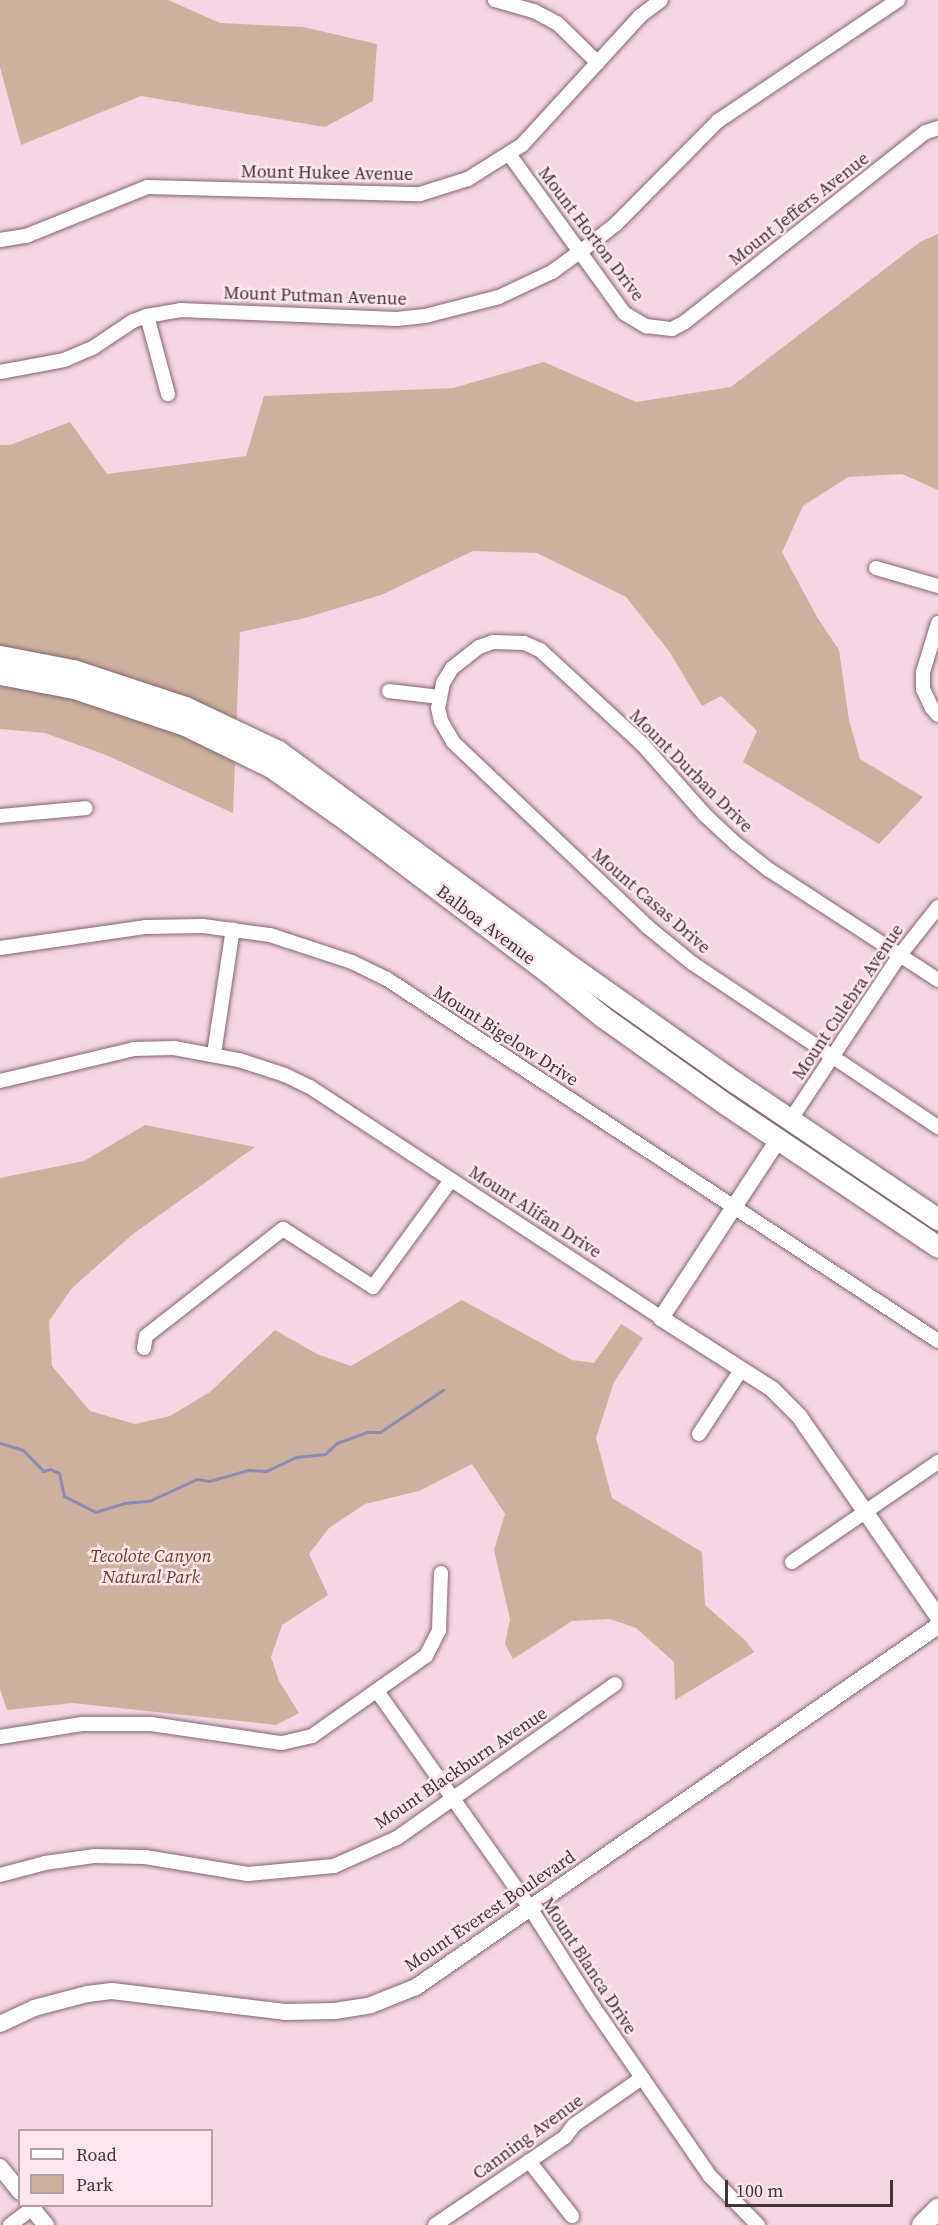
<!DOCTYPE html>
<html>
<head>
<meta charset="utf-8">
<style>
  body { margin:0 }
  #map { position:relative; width:938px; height:2225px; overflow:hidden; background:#f5d6e3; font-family:"Source Serif 4",serif }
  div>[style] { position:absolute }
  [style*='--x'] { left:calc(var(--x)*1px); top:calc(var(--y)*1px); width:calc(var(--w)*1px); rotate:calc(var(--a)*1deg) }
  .green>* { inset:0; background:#ccb19f }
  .stream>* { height:3px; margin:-1.5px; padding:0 1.5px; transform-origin:1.5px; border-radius:1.5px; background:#8e8bb3 }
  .roads { filter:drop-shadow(0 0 2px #816671) drop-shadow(0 0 2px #816671) }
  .minor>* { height:14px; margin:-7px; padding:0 7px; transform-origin:7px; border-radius:7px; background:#fff }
  .tertiary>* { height:16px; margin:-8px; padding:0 8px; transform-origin:8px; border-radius:8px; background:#fff }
  .secondary>* { height:20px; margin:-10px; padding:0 10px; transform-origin:10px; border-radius:10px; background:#fff }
  .primary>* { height:21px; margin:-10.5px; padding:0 10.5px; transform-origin:10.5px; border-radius:10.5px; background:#fff }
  span { translate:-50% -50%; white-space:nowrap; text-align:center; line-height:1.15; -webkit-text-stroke:5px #ffe5ef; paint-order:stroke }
  .street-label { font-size:18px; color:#43363b }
  .park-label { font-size:18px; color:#723e17; font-style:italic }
  .legend { position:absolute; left:18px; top:2129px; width:195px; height:78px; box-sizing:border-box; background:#ffe5ef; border:2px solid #b49fa7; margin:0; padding:8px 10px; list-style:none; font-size:18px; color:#43363b }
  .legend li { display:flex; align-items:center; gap:12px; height:30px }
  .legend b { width:30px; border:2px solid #b49fa7 }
  .scale { position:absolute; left:725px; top:2180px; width:168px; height:27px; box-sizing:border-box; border:3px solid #43363b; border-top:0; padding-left:8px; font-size:18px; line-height:21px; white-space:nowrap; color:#43363b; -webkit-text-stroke:4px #ffe5ef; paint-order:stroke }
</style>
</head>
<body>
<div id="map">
  <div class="green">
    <div style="clip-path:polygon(0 0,168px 0,220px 23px,303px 27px,377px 44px,373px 101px,325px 127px,141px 96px,21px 145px,0 67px)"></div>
    <div style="clip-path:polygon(938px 234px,938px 490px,902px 474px,848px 477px,803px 506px,782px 552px,817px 617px,839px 650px,849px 720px,860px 759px,923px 797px,879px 844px,743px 762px,757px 731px,721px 696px,702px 706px,669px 651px,626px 597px,537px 553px,473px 551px,381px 595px,305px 618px,240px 632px,233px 813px,106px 755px,45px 733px,0 729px,0 445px,10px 445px,70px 422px,107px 474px,246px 456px,264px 396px,453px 388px,544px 362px,636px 402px,731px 387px,920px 242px)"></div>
    <div style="clip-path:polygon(145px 1125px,255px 1147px,133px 1234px,72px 1288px,49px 1321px,52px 1366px,90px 1411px,135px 1424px,170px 1416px,210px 1392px,275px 1330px,317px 1354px,351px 1366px,462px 1300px,572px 1360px,594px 1363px,621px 1324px,643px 1338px,614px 1382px,596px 1438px,612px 1498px,702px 1552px,705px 1605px,746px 1641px,754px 1652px,675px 1700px,674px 1662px,636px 1628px,610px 1619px,572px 1621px,513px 1659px,505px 1644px,510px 1619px,494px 1550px,505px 1514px,472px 1464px,419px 1491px,365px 1504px,329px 1528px,309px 1554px,328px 1595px,282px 1625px,271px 1657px,279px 1681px,299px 1713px,276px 1725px,73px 1703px,7px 1710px,0 1689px,0 1178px,84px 1161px)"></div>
  </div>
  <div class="stream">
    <div style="--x:0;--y:1443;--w:24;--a:17"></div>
    <div style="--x:23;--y:1450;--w:29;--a:46"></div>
    <div style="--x:43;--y:1471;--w:7;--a:-16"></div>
    <div style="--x:50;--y:1469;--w:10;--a:24"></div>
    <div style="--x:59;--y:1473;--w:24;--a:78"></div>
    <div style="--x:64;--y:1496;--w:35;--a:27"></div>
    <div style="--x:95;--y:1512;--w:30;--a:-17"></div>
    <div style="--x:124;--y:1503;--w:25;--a:-5"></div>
    <div style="--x:149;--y:1501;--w:53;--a:-24.6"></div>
    <div style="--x:197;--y:1479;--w:12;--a:9"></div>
    <div style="--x:209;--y:1481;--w:41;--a:-15.8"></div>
    <div style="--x:248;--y:1470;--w:18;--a:3"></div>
    <div style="--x:266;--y:1471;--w:33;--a:-25"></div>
    <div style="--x:296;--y:1457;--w:29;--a:-6"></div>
    <div style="--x:325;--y:1454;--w:16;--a:-43"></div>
    <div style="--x:337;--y:1443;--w:33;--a:-20"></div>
    <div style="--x:368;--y:1432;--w:12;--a:0"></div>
    <div style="--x:380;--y:1432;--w:76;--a:-33.7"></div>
  </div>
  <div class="roads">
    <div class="minor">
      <div style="--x:495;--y:0;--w:41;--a:15.8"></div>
      <div style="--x:534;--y:11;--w:26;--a:28"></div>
      <div style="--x:557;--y:23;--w:57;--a:44.3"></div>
      <div style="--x:509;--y:154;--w:196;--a:54.1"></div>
      <div style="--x:624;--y:313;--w:26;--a:31"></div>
      <div style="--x:646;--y:326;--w:26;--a:7"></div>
      <div style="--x:672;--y:329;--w:15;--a:-28"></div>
      <div style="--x:685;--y:322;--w:307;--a:-38.3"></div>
      <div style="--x:926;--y:132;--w:13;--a:-18"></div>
      <div style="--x:0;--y:240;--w:26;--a:-9"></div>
      <div style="--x:26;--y:236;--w:131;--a:-22"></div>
      <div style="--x:147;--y:187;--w:273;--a:1.5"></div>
      <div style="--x:420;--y:194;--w:50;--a:-17.4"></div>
      <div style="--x:468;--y:179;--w:64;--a:-32.2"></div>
      <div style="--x:522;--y:145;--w:175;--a:-47.5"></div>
      <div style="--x:640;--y:16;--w:26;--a:-37"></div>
      <div style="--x:147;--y:316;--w:81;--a:74.9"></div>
      <div style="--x:0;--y:372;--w:65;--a:-10.6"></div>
      <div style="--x:64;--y:360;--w:33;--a:-23"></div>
      <div style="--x:94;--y:347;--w:47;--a:-33.7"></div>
      <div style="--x:133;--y:321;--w:15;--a:-20"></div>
      <div style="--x:147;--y:316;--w:34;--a:-10"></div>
      <div style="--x:180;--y:310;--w:217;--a:2.4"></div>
      <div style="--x:397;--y:319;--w:28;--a:-6"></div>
      <div style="--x:425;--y:316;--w:76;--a:-14.4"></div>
      <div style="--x:499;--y:297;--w:59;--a:-25.3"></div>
      <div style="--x:552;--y:272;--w:34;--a:-36"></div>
      <div style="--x:580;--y:252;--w:46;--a:-37.9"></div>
      <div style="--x:616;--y:224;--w:145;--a:-45.3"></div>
      <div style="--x:718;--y:121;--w:217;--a:-33.9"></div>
      <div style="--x:876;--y:568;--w:65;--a:16.2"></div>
      <div style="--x:938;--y:623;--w:51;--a:107"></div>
      <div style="--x:923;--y:672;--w:17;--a:90"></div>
      <div style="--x:923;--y:689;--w:21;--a:65"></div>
      <div style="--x:932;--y:708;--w:9;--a:49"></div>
      <div style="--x:389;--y:691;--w:51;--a:6.7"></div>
      <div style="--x:0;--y:816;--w:86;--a:-5.3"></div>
      <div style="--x:0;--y:948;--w:148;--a:-8.2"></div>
      <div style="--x:146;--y:927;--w:57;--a:-1"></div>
      <div style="--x:203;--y:926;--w:68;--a:7.7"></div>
      <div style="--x:270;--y:935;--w:86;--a:18.2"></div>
      <div style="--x:352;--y:962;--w:39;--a:26"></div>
      <div style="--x:387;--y:979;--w:659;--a:33.3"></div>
      <div style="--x:938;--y:980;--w:202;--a:-146.9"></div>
      <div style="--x:769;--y:870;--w:43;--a:-141.5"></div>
      <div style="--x:735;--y:843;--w:41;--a:-137"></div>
      <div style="--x:705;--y:815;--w:95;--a:-131.6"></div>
      <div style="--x:642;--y:744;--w:139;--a:-137.3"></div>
      <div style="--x:540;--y:650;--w:17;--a:-156"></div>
      <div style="--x:524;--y:643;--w:31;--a:-178"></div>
      <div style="--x:493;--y:642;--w:15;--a:160"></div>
      <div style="--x:479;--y:647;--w:34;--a:142"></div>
      <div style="--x:452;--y:668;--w:17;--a:121"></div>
      <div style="--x:443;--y:683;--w:25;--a:101"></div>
      <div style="--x:438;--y:708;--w:13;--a:77"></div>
      <div style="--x:441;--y:721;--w:24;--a:60"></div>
      <div style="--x:453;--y:742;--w:270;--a:43.5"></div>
      <div style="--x:649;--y:928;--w:55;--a:39.1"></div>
      <div style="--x:692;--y:963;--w:296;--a:33.7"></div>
      <div style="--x:214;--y:1054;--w:126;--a:-81.4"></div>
      <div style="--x:0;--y:1081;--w:138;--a:-13.4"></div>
      <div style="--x:134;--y:1049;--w:40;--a:-1.4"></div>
      <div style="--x:174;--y:1048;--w:66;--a:10.5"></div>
      <div style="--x:239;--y:1060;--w:48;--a:18.1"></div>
      <div style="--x:285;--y:1075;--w:28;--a:26"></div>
      <div style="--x:310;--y:1087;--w:420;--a:33.3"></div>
      <div style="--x:791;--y:1119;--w:197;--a:-56.4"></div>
      <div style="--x:900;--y:955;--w:61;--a:-51.6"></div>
      <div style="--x:144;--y:1348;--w:12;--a:-81"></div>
      <div style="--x:146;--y:1336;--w:174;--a:-38"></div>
      <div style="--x:283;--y:1229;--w:107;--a:32.8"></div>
      <div style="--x:373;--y:1287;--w:132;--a:-53.9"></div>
      <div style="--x:699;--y:1434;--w:77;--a:-56.7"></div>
      <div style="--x:792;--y:1562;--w:177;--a:-34.4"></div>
      <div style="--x:377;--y:1691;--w:266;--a:54.8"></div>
      <div style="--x:530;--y:1908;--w:115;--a:57.4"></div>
      <div style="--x:592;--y:2005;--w:208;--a:55.4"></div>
      <div style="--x:710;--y:2176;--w:69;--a:45.6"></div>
      <div style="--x:0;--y:1737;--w:83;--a:-9"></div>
      <div style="--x:82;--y:1724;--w:69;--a:0"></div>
      <div style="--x:151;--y:1724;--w:132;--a:8.3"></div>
      <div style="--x:282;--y:1743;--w:31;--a:-13"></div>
      <div style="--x:312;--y:1736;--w:139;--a:-35.1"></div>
      <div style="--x:426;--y:1656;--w:29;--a:-63"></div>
      <div style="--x:439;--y:1630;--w:57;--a:-88"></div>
      <div style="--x:0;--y:1875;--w:47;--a:-14.9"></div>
      <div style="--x:45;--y:1863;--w:49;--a:-8.1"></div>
      <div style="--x:94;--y:1856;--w:51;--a:1.1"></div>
      <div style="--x:145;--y:1857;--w:104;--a:9.4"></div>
      <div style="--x:248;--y:1874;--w:86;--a:-5.3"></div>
      <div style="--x:334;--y:1866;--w:69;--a:-24"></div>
      <div style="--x:397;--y:1838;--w:267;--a:-35.2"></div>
      <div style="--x:529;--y:2161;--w:70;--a:52"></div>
      <div style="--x:10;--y:2225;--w:31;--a:-37"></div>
      <div style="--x:435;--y:2225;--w:157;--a:-34.1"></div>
      <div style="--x:565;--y:2137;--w:15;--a:-53"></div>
      <div style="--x:574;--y:2125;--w:83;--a:-34.7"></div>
    </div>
    <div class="tertiary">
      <div style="--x:778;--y:1140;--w:213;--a:123.3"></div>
      <div style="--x:661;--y:1318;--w:132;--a:32.6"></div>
      <div style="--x:772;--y:1389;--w:38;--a:45"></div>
      <div style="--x:799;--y:1416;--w:244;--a:55.3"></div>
      <div style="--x:0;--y:2024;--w:38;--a:-25"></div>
      <div style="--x:34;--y:2008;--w:55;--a:-14.8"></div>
      <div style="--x:87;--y:1994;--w:25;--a:-7"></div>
      <div style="--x:112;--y:1991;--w:174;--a:6.9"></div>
      <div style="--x:285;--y:2012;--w:50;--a:-1.1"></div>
      <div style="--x:335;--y:2011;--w:36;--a:-9"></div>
      <div style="--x:371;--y:2005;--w:48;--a:-21.8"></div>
      <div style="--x:416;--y:1987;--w:635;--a:-34.67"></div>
      <div style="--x:0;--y:2167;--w:32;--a:51"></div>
      <div style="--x:30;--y:2206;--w:25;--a:50"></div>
    </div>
    <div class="secondary">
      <div style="--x:922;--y:2225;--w:23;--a:-45"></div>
    </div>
    <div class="primary">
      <div style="--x:0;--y:656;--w:74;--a:10.9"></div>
      <div style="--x:73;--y:670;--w:118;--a:18.3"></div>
      <div style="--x:185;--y:707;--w:103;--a:25.3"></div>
      <div style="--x:278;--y:751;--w:353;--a:36.3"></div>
      <div style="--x:562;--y:960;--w:213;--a:35.3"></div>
      <div style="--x:736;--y:1083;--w:244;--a:34"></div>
      <div style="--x:0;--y:674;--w:75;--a:10.7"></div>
      <div style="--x:74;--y:688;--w:117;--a:18.4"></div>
      <div style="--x:185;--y:725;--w:96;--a:26"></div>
      <div style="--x:271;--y:767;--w:95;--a:35.2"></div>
      <div style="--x:349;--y:822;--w:251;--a:37.1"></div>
      <div style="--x:549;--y:973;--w:70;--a:39.2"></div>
      <div style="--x:603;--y:1017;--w:152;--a:35.4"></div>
      <div style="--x:727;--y:1105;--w:254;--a:33.9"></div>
    </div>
  </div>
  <div class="street-label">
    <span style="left:327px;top:173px;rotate:1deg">Mount Hukee Avenue</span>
    <span style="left:799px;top:209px;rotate:-38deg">Mount Jeffers Avenue</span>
    <span style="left:591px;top:234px;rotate:53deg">Mount Horton Drive</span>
    <span style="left:315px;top:296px;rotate:2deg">Mount Putman Avenue</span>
    <span style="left:691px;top:771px;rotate:45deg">Mount Durban Drive</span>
    <span style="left:651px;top:901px;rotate:41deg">Mount Casas Drive</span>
    <span style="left:486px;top:925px;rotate:37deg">Balboa Avenue</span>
    <span style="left:848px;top:1002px;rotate:-56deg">Mount Culebra Avenue</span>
    <span style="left:506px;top:1036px;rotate:33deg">Mount Bigelow Drive</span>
    <span style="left:535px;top:1212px;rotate:33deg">Mount Alifan Drive</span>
    <span style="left:461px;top:1768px;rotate:-34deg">Mount Blackburn Avenue</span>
    <span style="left:490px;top:1911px;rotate:-34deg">Mount Everest Boulevard</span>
    <span style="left:589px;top:1966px;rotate:57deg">Mount Blanca Drive</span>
    <span style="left:528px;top:2137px;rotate:-36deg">Canning Avenue</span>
  </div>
  <div class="park-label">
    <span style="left:151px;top:1567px">Tecolote Canyon<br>Natural Park</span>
  </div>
  <ul class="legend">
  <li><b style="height:8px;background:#fff"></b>Road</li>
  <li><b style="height:16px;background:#ccb19f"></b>Park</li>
  </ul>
  <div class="scale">100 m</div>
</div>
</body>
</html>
